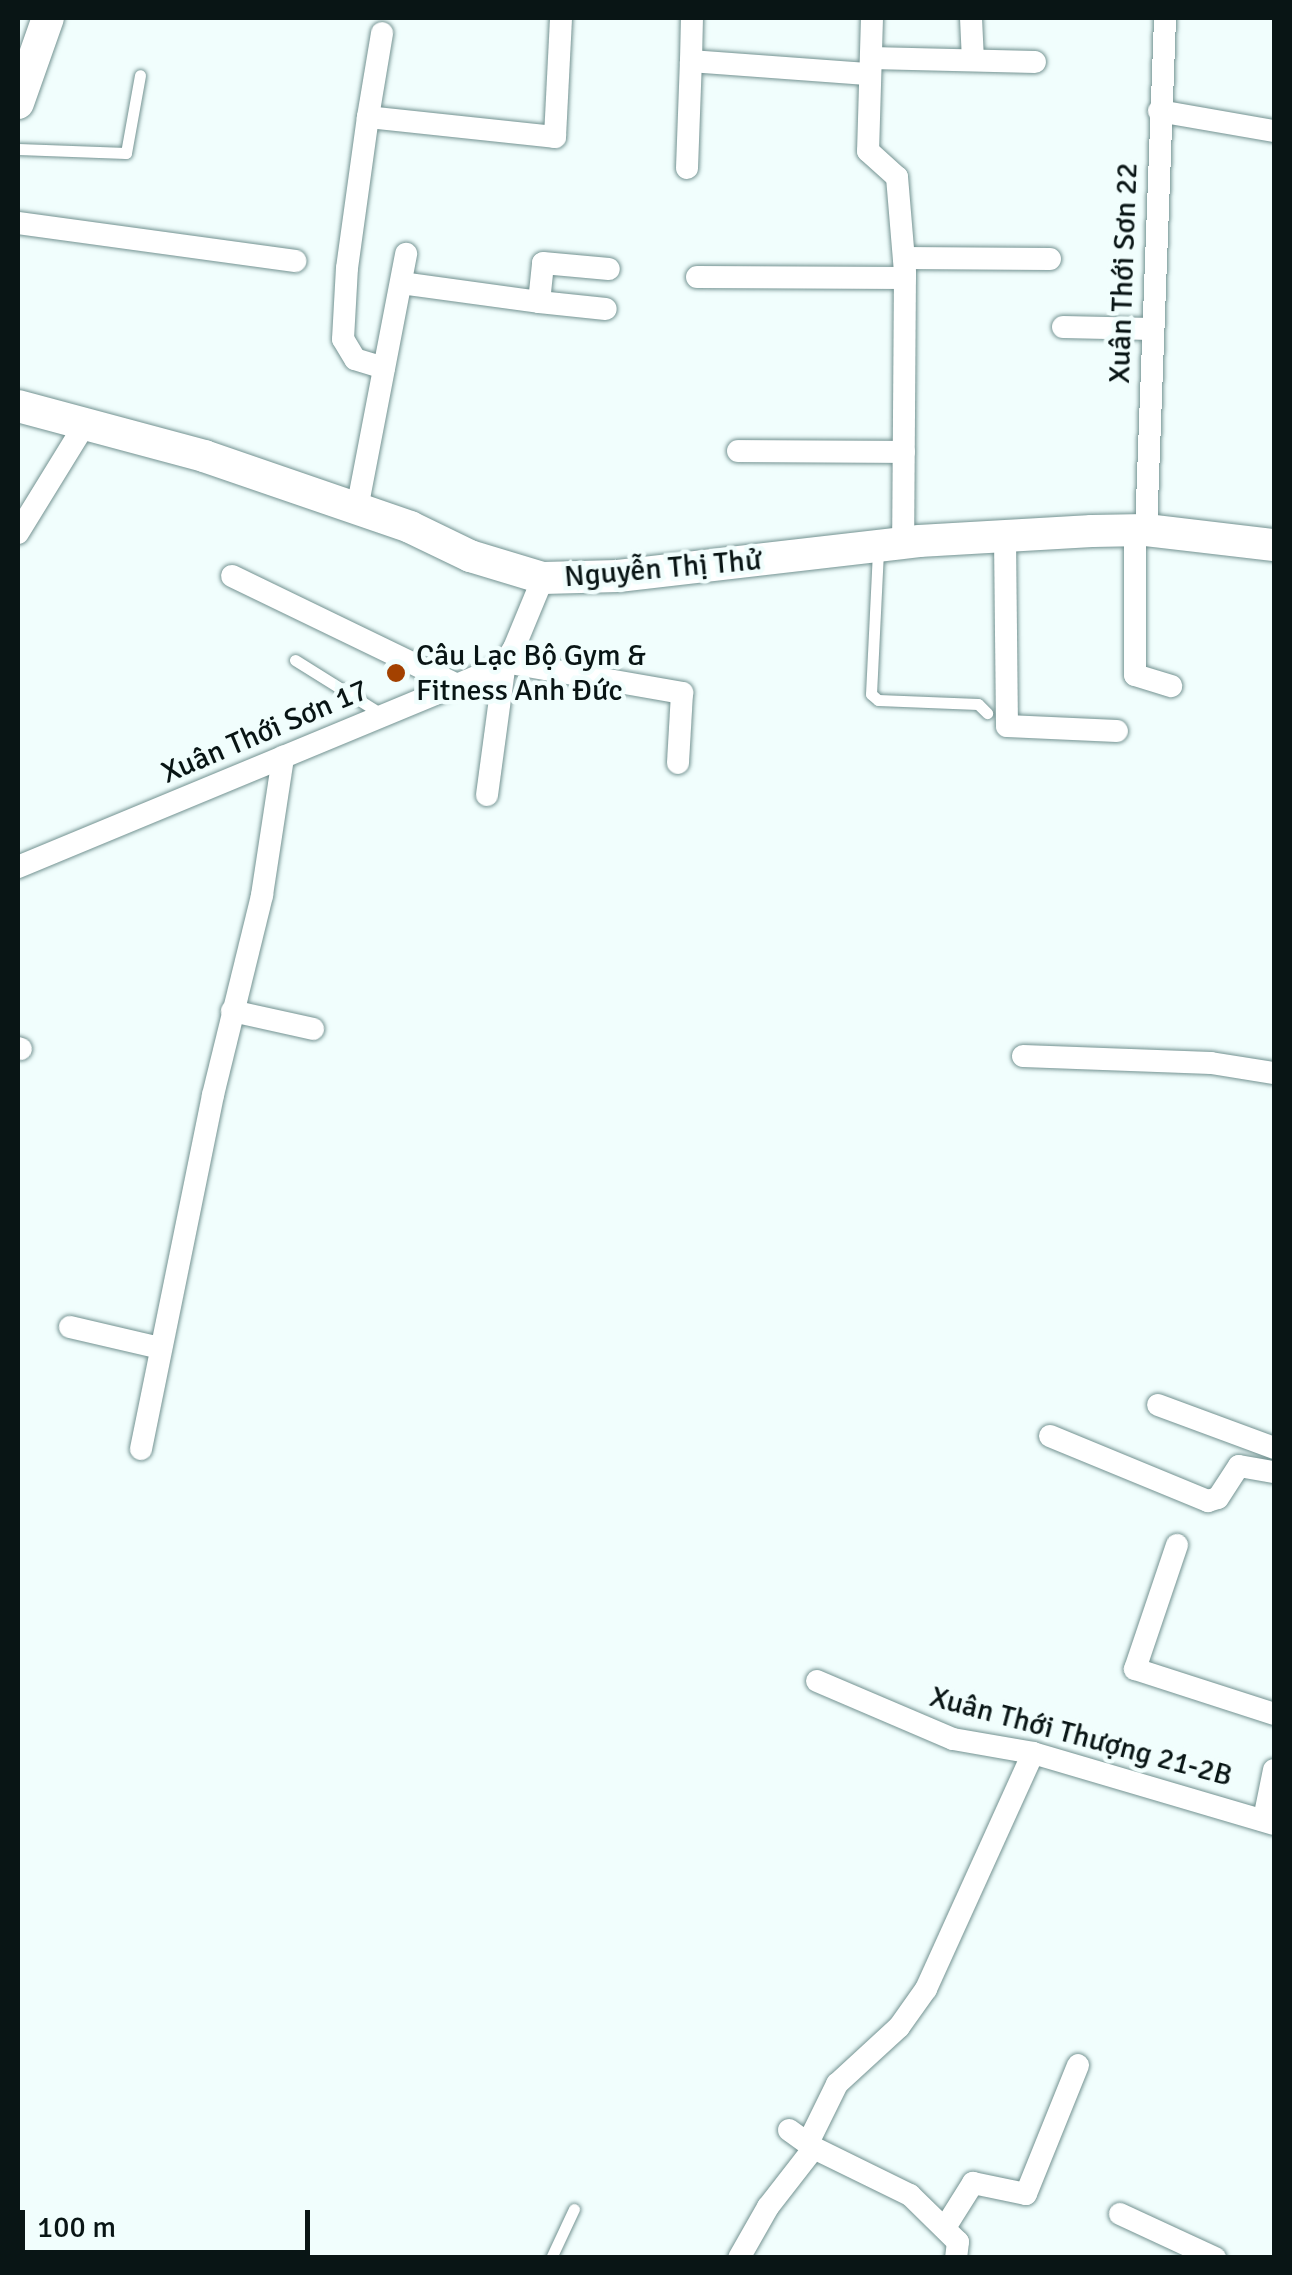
<!DOCTYPE html>
<html>
<head>
<meta charset="utf-8">
<style>
  body { margin:0 }
  #map { position:relative; width:1292px; height:2275px; overflow:hidden; background:#f1fefd; font-family:Signika,sans-serif }
  div>[style] { position:absolute }
  [style*='--x'] { left:calc(var(--x)*1px); top:calc(var(--y)*1px); width:calc(var(--w)*1px); rotate:calc(var(--a)*1deg) }
  .roads { filter:drop-shadow(0 0 2px #739291) drop-shadow(0 0 2px #739291) }
  .lane>* { height:11px; margin:-5.5px; padding:0 5.5px; transform-origin:5.5px; border-radius:5.5px; background:#fff }
  .street>* { height:22px; margin:-11px; padding:0 11px; transform-origin:11px; border-radius:11px; background:#fff }
  .secondary>* { height:32px; margin:-16px; padding:0 16px; transform-origin:16px; border-radius:16px; background:#fff }
  .dots>* { width:28px; height:28px; translate:-50% -50%; box-sizing:border-box; border:5px solid #f1fefd; border-radius:50% }
  span { translate:-50% -50%; white-space:nowrap; text-align:center; line-height:1.15; -webkit-text-stroke:9px #f1fefd; paint-order:stroke }
  .street-label { font-size:30px; color:#091515 }
  .poi-label { font-size:30px; color:#091515 }
  .left { translate:0 -50%; text-align:left }
  .frame { position:absolute; inset:0; border:20px solid #091515; pointer-events:none }
  .scale { position:absolute; left:20px; top:2210px; width:290px; height:45px; box-sizing:border-box; border:5px solid #091515; border-top:0; padding-left:12px; font-size:30px; line-height:35px; white-space:nowrap; color:#091515; -webkit-text-stroke:8px #f1fefd; paint-order:stroke }
</style>
</head>
<body>
<div id="map">
  <div class="roads">
    <div class="lane">
      <div style="--x:18;--y:149;--w:108;--a:2.1"></div>
      <div style="--x:126;--y:153;--w:79;--a:-79.8"></div>
      <div style="--x:878;--y:551;--w:143;--a:92.8"></div>
      <div style="--x:871;--y:694;--w:9;--a:41"></div>
      <div style="--x:878;--y:700;--w:100;--a:2.3"></div>
      <div style="--x:978;--y:704;--w:13;--a:45"></div>
      <div style="--x:295;--y:660;--w:104;--a:32"></div>
      <div style="--x:551;--y:2258;--w:54;--a:-64.9"></div>
    </div>
    <div class="street">
      <div style="--x:872;--y:18;--w:133;--a:91.7"></div>
      <div style="--x:868;--y:151;--w:39;--a:42"></div>
      <div style="--x:897;--y:177;--w:95;--a:85.2"></div>
      <div style="--x:905;--y:272;--w:272;--a:90.4"></div>
      <div style="--x:971;--y:18;--w:42;--a:87.3"></div>
      <div style="--x:871;--y:58;--w:164;--a:1.4"></div>
      <div style="--x:691;--y:61;--w:43;--a:-88.7"></div>
      <div style="--x:1159;--y:111;--w:117;--a:9.9"></div>
      <div style="--x:368;--y:117;--w:85;--a:-80.5"></div>
      <div style="--x:687;--y:168;--w:107;--a:-87.9"></div>
      <div style="--x:691;--y:61;--w:179;--a:4.2"></div>
      <div style="--x:18;--y:223;--w:280;--a:7.8"></div>
      <div style="--x:904;--y:258;--w:146;--a:0.4"></div>
      <div style="--x:697;--y:277;--w:208;--a:0.3"></div>
      <div style="--x:401;--y:283;--w:139;--a:7.8"></div>
      <div style="--x:539;--y:302;--w:39;--a:-84"></div>
      <div style="--x:543;--y:263;--w:66;--a:5.2"></div>
      <div style="--x:539;--y:302;--w:67;--a:6"></div>
      <div style="--x:1063;--y:327;--w:89;--a:1.3"></div>
      <div style="--x:384;--y:368;--w:30;--a:-163"></div>
      <div style="--x:355;--y:359;--w:23;--a:-121"></div>
      <div style="--x:343;--y:339;--w:71;--a:-86.8"></div>
      <div style="--x:347;--y:268;--w:152;--a:-82.1"></div>
      <div style="--x:368;--y:117;--w:188;--a:6.1"></div>
      <div style="--x:555;--y:137;--w:119;--a:-87.1"></div>
      <div style="--x:738;--y:451;--w:166;--a:0.3"></div>
      <div style="--x:357;--y:509;--w:260;--a:-79.1"></div>
      <div style="--x:1135;--y:530;--w:145;--a:90"></div>
      <div style="--x:1135;--y:675;--w:38;--a:17"></div>
      <div style="--x:1146;--y:530;--w:512;--a:-87.87"></div>
      <div style="--x:18;--y:533;--w:128;--a:-58.4"></div>
      <div style="--x:1005;--y:537;--w:189;--a:89.4"></div>
      <div style="--x:1007;--y:726;--w:110;--a:2.6"></div>
      <div style="--x:232;--y:576;--w:250;--a:25.8"></div>
      <div style="--x:487;--y:795;--w:134;--a:-82.3"></div>
      <div style="--x:505;--y:662;--w:180;--a:9.9"></div>
      <div style="--x:682;--y:693;--w:70;--a:93.3"></div>
      <div style="--x:18;--y:867;--w:509;--a:-22.53"></div>
      <div style="--x:488;--y:672;--w:20;--a:-30"></div>
      <div style="--x:505;--y:662;--w:17;--a:-57"></div>
      <div style="--x:514;--y:648;--w:76;--a:-67.5"></div>
      <div style="--x:232;--y:1011;--w:83;--a:12.5"></div>
      <div style="--x:18;--y:1048;--w:3;--a:18"></div>
      <div style="--x:1023;--y:1056;--w:188;--a:2.1"></div>
      <div style="--x:1211;--y:1063;--w:64;--a:9"></div>
      <div style="--x:70;--y:1327;--w:92;--a:13.1"></div>
      <div style="--x:1158;--y:1405;--w:124;--a:20.3"></div>
      <div style="--x:1050;--y:1436;--w:171;--a:22.4"></div>
      <div style="--x:1208;--y:1501;--w:10;--a:-17"></div>
      <div style="--x:1218;--y:1498;--w:38;--a:-57"></div>
      <div style="--x:1239;--y:1466;--w:36;--a:10"></div>
      <div style="--x:141;--y:1449;--w:361;--a:-78.5"></div>
      <div style="--x:213;--y:1095;--w:206;--a:-76.2"></div>
      <div style="--x:262;--y:895;--w:140;--a:-81.3"></div>
      <div style="--x:1177;--y:1545;--w:131;--a:108.7"></div>
      <div style="--x:1135;--y:1669;--w:146;--a:17.9"></div>
      <div style="--x:817;--y:1681;--w:148;--a:23.1"></div>
      <div style="--x:953;--y:1739;--w:81;--a:9.9"></div>
      <div style="--x:1033;--y:1753;--w:251;--a:16.4"></div>
      <div style="--x:1264;--y:1819;--w:50;--a:-78.5"></div>
      <div style="--x:789;--y:2130;--w:31;--a:36"></div>
      <div style="--x:814;--y:2148;--w:107;--a:26.1"></div>
      <div style="--x:910;--y:2195;--w:67;--a:44.4"></div>
      <div style="--x:958;--y:2242;--w:16;--a:97"></div>
      <div style="--x:808;--y:2143;--w:66;--a:-63.8"></div>
      <div style="--x:837;--y:2084;--w:84;--a:-42.6"></div>
      <div style="--x:899;--y:2027;--w:47;--a:-54.6"></div>
      <div style="--x:926;--y:1989;--w:259;--a:-65.6"></div>
      <div style="--x:1120;--y:2214;--w:105;--a:24.9"></div>
      <div style="--x:946;--y:2226;--w:51;--a:-57.9"></div>
      <div style="--x:973;--y:2183;--w:54;--a:11.7"></div>
      <div style="--x:1026;--y:2194;--w:139;--a:-68"></div>
      <div style="--x:739;--y:2258;--w:59;--a:-60.4"></div>
      <div style="--x:768;--y:2207;--w:75;--a:-52.1"></div>
    </div>
    <div class="secondary">
      <div style="--x:18;--y:103;--w:90;--a:-70.6"></div>
      <div style="--x:18;--y:406;--w:193;--a:15"></div>
      <div style="--x:204;--y:456;--w:218;--a:19"></div>
      <div style="--x:410;--y:527;--w:67;--a:25.8"></div>
      <div style="--x:470;--y:556;--w:76;--a:16.8"></div>
      <div style="--x:543;--y:578;--w:75;--a:-1.5"></div>
      <div style="--x:618;--y:576;--w:303;--a:-6.6"></div>
      <div style="--x:919;--y:541;--w:173;--a:-3.3"></div>
      <div style="--x:1092;--y:531;--w:54;--a:-1.1"></div>
      <div style="--x:1146;--y:530;--w:129;--a:6.7"></div>
    </div>
  </div>
  <div class="dots">
    <div style="left:396px;top:673px;background:#a34100"></div>
  </div>
  <div class="street-label">
    <span style="left:1124px;top:273px;rotate:-88deg">Xuân Thới Sơn 22</span>
    <span style="left:663px;top:569px;rotate:-5deg">Nguyễn Thị Thử</span>
    <span style="left:265px;top:732px;rotate:-23deg">Xuân Thới Sơn 17</span>
    <span style="left:1081px;top:1737px;rotate:15deg">Xuân Thới Thượng 21-2B</span>
  </div>
  <div class="poi-label">
    <span class="left" style="left:416px;top:673px">Câu Lạc Bộ Gym &amp;<br>Fitness Anh Đức</span>
  </div>
  <div class="frame"></div>
  <div class="scale">100 m</div>
</div>
</body>
</html>
